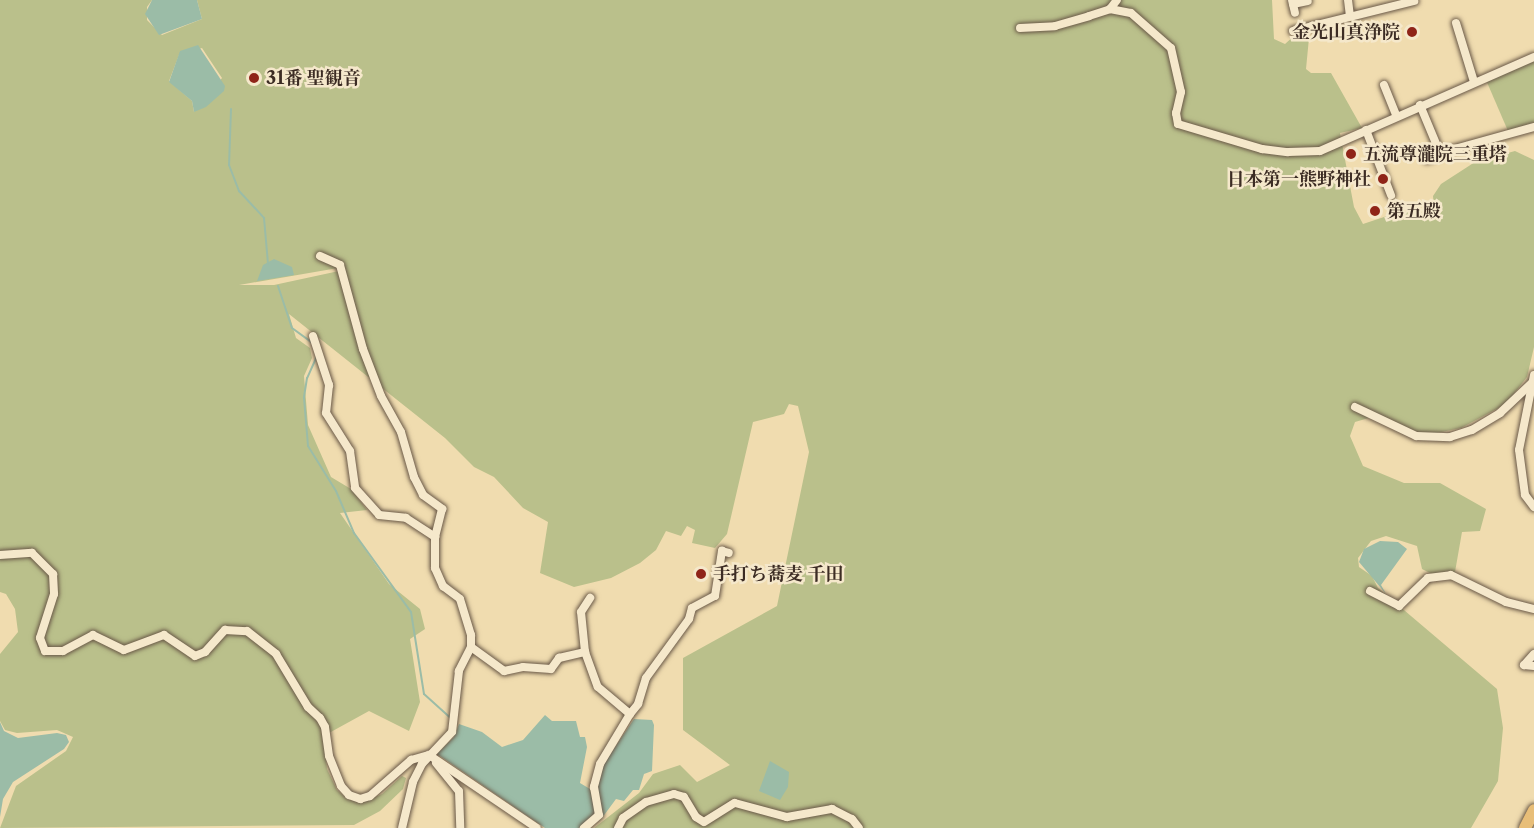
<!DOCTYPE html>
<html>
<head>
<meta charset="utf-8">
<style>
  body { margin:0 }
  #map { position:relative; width:1534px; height:828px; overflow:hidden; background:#f0dcaf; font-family:"Libre Caslon Text","Noto Serif JP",serif }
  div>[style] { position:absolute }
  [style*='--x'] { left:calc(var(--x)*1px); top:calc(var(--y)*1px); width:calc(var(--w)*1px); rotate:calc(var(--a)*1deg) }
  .green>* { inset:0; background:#bac08b }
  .water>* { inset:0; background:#9bbca7 }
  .stream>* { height:2px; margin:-1px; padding:0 1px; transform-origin:1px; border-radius:1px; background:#9bbca7 }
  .roads { filter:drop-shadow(0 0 2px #695847) drop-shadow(0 0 2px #695847) }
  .minor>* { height:8px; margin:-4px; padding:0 4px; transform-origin:4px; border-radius:4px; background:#f5e8cb }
  .primary>* { height:12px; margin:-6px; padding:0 6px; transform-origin:6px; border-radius:6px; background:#e8be78 }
  .dots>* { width:16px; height:16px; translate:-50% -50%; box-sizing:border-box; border:3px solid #f5e8cb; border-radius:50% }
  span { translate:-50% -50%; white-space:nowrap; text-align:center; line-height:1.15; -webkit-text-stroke:5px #f5e8cb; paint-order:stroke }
  .poi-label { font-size:18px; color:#3c2c24; font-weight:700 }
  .right { translate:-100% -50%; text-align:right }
  .left { translate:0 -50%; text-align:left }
</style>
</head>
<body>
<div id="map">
  <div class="green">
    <div style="clip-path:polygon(evenodd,0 0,152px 0,147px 7px,147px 20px,162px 35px,202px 19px,197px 0,1272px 0,1274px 39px,1285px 44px,1295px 35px,1303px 34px,1309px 38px,1306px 69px,1311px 73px,1331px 73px,1362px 128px,1340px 133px,1354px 207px,1363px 224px,1402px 211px,1424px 213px,1434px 208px,1433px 196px,1441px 184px,1475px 162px,1515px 151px,1534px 160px,1534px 347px,1527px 377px,1506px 404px,1461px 428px,1427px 435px,1372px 417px,1355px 422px,1350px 436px,1363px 466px,1404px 483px,1440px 483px,1486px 509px,1480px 531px,1462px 532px,1455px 572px,1432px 574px,1422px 569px,1417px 546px,1386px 536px,1371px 541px,1358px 558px,1359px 567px,1372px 576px,1378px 588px,1497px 689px,1503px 728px,1498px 781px,1471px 828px,594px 828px,639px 793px,653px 774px,680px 765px,697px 782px,730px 765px,683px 730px,683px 658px,777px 606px,809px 452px,798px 406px,789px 404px,784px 414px,753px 422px,727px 534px,715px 548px,692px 543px,695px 530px,687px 526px,681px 536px,666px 531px,656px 550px,640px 563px,611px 578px,574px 587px,540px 573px,548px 522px,523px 508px,494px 477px,474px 467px,445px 438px,289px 314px,296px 338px,310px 348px,312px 358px,304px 376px,308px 425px,331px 477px,351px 489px,367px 510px,340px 513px,389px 584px,420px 609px,425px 629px,410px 639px,420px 702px,409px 731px,369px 711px,329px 733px,324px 743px,327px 769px,337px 790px,347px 799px,361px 803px,382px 794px,402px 776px,406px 778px,403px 789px,380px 811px,354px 825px,0 828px,16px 786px,66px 751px,73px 737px,57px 730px,17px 733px,5px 730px,0 721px,0 654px,18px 632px,15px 609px,6px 594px,0 592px,0 0,202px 48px,222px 78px,194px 112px,192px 101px,169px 81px,179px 55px,202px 48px,0 0,338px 268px,339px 271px,274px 285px,239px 285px,338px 268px)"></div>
    <div style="clip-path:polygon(1534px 61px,1534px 125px,1508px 131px,1486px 80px)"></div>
  </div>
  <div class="water">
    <div style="clip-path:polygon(152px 0,197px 0,202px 19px,159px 35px,145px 14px)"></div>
    <div style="clip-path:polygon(198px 45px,225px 86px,224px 91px,206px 107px,194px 112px,192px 101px,169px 82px,180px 51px)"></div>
    <div style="clip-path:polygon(274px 259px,292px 267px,294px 275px,257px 281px,263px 265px)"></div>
    <div style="clip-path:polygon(1380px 541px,1398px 542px,1407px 549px,1381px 585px,1386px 594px,1359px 562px,1364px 549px)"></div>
    <div style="clip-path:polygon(545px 715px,552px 721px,576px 721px,580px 737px,585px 737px,587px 747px,580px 783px,590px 789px,596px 816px,579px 828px,545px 828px,437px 754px,454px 737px,459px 724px,482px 732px,502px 747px,523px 740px)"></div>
    <div style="clip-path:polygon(634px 719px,652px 720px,654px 725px,652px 771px,644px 774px,639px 790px,633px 790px,624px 801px,616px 799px,602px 818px,597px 786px,603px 765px)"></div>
    <div style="clip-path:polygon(0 722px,4px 731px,18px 738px,57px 733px,66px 735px,69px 742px,64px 749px,13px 782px,3px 799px,0 817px)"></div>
    <div style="clip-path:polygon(770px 761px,789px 772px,788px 787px,780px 800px,759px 791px)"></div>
  </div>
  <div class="stream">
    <div style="--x:231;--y:109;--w:56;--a:92"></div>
    <div style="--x:229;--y:165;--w:28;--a:69"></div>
    <div style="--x:239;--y:191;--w:37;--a:47"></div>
    <div style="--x:264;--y:218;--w:46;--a:85"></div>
    <div style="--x:278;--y:286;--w:44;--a:71.6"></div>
    <div style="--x:292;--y:328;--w:24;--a:36"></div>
    <div style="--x:317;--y:356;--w:24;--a:114"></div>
    <div style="--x:307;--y:378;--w:20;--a:99"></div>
    <div style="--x:304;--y:398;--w:48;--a:85.2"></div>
    <div style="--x:308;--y:446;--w:53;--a:58.1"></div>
    <div style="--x:336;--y:491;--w:46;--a:66.8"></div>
    <div style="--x:354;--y:533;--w:97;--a:54.2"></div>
    <div style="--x:411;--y:612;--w:83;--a:81"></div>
    <div style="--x:424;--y:694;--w:38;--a:42"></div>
  </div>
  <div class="roads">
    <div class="minor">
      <div style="--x:1292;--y:0;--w:13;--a:77"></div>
      <div style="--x:1348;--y:0;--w:16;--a:83"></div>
      <div style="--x:1293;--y:4;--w:15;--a:-11"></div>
      <div style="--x:1110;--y:9;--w:21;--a:11"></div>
      <div style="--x:1131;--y:13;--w:53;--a:41.2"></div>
      <div style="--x:1171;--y:48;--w:45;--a:77.2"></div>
      <div style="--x:1181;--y:92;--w:22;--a:103"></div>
      <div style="--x:1176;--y:113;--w:11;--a:80"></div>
      <div style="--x:1178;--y:124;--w:88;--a:16.6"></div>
      <div style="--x:1262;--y:149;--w:26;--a:7"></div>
      <div style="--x:1288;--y:152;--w:32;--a:-2"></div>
      <div style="--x:1320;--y:151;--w:234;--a:-23.7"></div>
      <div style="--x:1456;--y:23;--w:62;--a:73"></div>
      <div style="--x:1020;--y:28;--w:35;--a:-3"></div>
      <div style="--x:1055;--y:26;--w:35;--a:-16"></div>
      <div style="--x:1089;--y:16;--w:22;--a:-18"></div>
      <div style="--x:1110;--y:9;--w:11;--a:-52"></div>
      <div style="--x:1293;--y:31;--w:125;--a:-13.9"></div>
      <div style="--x:1384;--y:85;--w:32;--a:68"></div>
      <div style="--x:1420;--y:105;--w:52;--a:67.4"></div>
      <div style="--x:1440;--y:153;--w:98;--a:-15.5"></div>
      <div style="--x:1366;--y:130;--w:70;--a:69"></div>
      <div style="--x:1427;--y:159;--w:14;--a:-25"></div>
      <div style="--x:320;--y:256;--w:22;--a:24"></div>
      <div style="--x:340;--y:265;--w:87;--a:74.7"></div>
      <div style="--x:363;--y:349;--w:50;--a:69"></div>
      <div style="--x:381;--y:396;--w:41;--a:60.9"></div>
      <div style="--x:401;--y:432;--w:47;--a:73.9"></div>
      <div style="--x:414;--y:477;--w:20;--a:63"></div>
      <div style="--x:423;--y:495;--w:24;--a:36"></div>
      <div style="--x:442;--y:509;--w:29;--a:104"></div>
      <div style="--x:435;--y:537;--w:31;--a:90"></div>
      <div style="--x:435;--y:568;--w:20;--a:66"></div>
      <div style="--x:443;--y:586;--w:21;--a:37"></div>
      <div style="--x:460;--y:599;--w:38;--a:73"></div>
      <div style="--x:471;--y:635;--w:12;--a:90"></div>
      <div style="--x:471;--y:647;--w:27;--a:117"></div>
      <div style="--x:459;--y:671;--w:61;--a:96.5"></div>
      <div style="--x:452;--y:732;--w:44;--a:133.2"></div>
      <div style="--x:422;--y:764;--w:20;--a:117"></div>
      <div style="--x:413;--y:782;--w:47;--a:103.4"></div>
      <div style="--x:313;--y:336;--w:52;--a:71.9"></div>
      <div style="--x:329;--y:385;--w:28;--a:96"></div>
      <div style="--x:326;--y:413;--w:45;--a:57.7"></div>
      <div style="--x:350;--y:451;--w:37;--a:82"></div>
      <div style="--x:355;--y:488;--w:36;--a:48"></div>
      <div style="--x:379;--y:515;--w:27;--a:6"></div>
      <div style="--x:406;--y:518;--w:35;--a:33"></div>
      <div style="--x:1534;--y:375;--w:76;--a:101.3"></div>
      <div style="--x:1519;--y:450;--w:45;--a:82.4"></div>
      <div style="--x:1525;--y:495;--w:15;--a:53"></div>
      <div style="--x:1355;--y:407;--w:68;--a:25.4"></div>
      <div style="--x:1416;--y:436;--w:34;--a:2"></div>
      <div style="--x:1450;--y:437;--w:23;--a:-18"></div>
      <div style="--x:1472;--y:430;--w:33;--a:-31"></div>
      <div style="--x:1500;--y:413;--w:47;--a:-43.3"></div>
      <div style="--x:0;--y:555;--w:32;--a:-4"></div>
      <div style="--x:32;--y:553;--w:30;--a:45"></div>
      <div style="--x:53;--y:574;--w:20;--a:87"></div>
      <div style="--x:54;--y:594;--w:46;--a:107.7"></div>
      <div style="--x:40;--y:638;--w:14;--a:69"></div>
      <div style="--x:45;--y:651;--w:18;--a:0"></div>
      <div style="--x:63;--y:651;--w:34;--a:-28"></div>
      <div style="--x:93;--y:635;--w:34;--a:26"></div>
      <div style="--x:124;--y:650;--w:43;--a:-20.6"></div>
      <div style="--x:164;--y:635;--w:37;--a:34"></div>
      <div style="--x:195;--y:656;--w:11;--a:-22"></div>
      <div style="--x:205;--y:652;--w:30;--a:-48"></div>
      <div style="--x:225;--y:630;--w:22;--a:3"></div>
      <div style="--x:247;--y:631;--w:37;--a:38"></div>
      <div style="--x:276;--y:654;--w:62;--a:58.9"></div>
      <div style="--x:308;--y:707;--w:16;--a:43"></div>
      <div style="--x:320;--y:718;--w:10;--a:61"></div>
      <div style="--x:325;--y:727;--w:29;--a:82"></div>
      <div style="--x:329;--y:756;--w:32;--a:68"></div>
      <div style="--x:341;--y:786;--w:12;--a:48"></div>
      <div style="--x:349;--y:795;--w:12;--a:20"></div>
      <div style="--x:360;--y:799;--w:10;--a:-17"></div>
      <div style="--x:370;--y:796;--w:55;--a:-41.3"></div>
      <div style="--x:411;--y:760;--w:19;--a:-16"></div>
      <div style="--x:429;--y:755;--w:130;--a:34.1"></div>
      <div style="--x:1370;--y:591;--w:33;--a:27"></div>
      <div style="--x:1399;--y:606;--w:40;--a:-44"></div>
      <div style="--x:1428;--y:578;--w:23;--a:-7"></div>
      <div style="--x:1451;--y:575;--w:61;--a:26.1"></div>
      <div style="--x:1506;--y:602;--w:29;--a:14"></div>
      <div style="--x:471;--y:647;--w:41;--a:36"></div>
      <div style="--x:504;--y:671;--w:19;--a:-12"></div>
      <div style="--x:523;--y:667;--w:28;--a:4"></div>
      <div style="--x:551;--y:669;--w:14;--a:-54"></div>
      <div style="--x:559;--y:658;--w:27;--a:-13"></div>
      <div style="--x:585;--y:652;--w:37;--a:70"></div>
      <div style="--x:598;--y:687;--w:42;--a:40.2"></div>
      <div style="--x:630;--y:714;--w:58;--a:121"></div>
      <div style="--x:600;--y:764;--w:24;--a:105"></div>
      <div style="--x:594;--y:787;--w:28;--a:80"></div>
      <div style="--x:599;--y:815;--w:20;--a:139"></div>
      <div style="--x:585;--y:652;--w:40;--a:-95.7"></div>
      <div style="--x:581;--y:612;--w:17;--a:-57"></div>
      <div style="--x:1534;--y:654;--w:15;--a:132"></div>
      <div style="--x:1524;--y:665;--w:10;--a:6"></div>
      <div style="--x:630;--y:714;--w:13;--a:-51"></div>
      <div style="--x:638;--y:704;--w:27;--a:-73"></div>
      <div style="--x:646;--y:678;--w:73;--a:-53.9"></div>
      <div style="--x:689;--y:619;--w:11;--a:-75"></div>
      <div style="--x:692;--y:608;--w:26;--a:-28"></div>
      <div style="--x:715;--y:596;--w:46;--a:-81.2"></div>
      <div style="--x:722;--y:551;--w:7;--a:16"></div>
      <div style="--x:436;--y:763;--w:36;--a:51"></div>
      <div style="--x:459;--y:791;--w:37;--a:88"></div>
      <div style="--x:618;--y:828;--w:11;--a:-63"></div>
      <div style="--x:623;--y:818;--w:28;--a:-35"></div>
      <div style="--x:646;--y:802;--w:29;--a:-16"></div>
      <div style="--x:674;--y:794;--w:10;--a:17"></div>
      <div style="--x:684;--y:797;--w:23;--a:59"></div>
      <div style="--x:696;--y:817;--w:9;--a:32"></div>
      <div style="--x:704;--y:822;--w:36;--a:-32"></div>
      <div style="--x:735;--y:803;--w:54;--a:15.1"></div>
      <div style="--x:787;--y:817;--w:46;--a:-10.1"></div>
      <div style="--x:832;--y:809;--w:22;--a:27"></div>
      <div style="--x:852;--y:819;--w:11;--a:52"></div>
    </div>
    <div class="primary">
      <div style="--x:1525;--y:828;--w:20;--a:-63"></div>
    </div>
  </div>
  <div class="dots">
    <div style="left:1412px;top:32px;background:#8f2418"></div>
    <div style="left:254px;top:78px;background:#8f2418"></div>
    <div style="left:1351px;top:154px;background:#8f2418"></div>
    <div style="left:1383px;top:179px;background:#8f2418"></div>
    <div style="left:1375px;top:211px;background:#8f2418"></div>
    <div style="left:701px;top:574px;background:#8f2418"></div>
  </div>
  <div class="poi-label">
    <span class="right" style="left:1400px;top:32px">金光山真浄院</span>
    <span class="left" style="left:266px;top:78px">31番 聖観音</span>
    <span class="left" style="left:1363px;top:154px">五流尊瀧院三重塔</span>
    <span class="right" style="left:1371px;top:179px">日本第一熊野神社</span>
    <span class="left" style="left:1387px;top:211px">第五殿</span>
    <span class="left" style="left:713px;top:574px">手打ち蕎麦 千田</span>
  </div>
</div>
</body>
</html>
